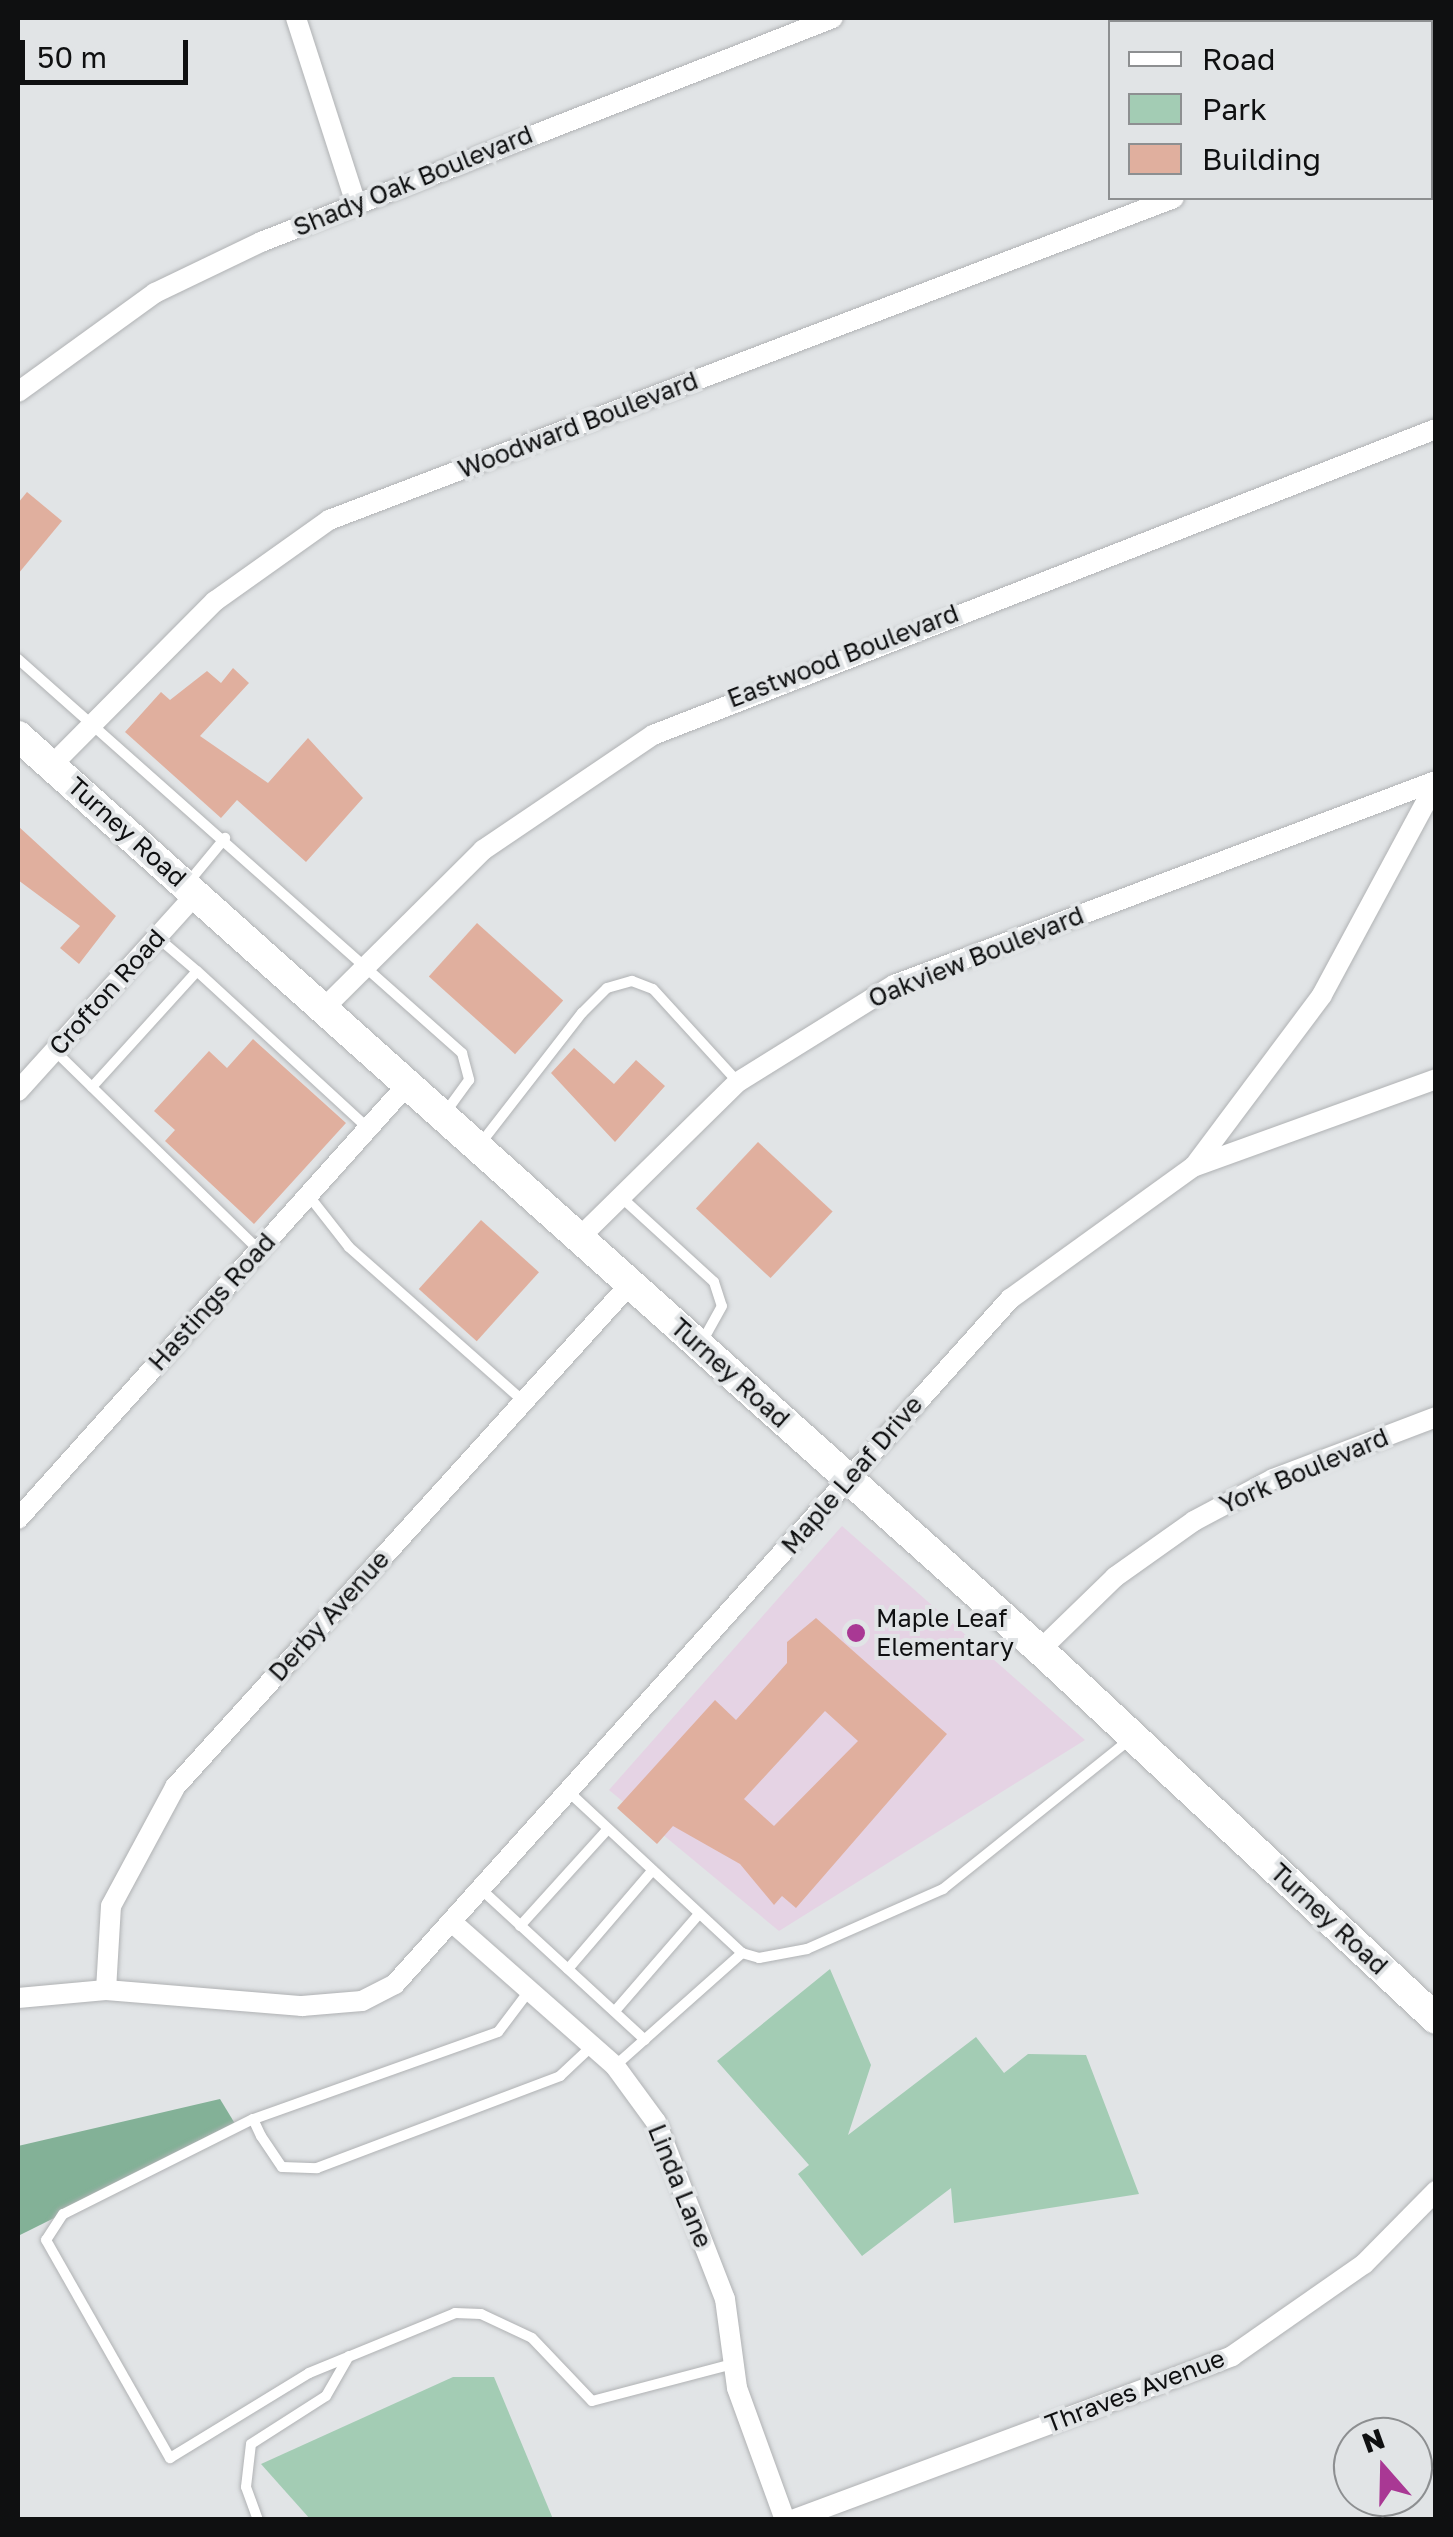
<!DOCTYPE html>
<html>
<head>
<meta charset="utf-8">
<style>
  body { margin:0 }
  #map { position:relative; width:1453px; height:2537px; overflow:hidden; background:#e1e4e6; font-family:"Golos Text",sans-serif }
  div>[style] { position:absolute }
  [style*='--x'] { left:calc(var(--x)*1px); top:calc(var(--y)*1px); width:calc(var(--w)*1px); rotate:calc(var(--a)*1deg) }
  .education>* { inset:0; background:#e5d3e4 }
  .green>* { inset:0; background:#a3ccb4 }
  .forest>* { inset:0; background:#83b197 }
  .building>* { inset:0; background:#e0af9e; transform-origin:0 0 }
  .roads { filter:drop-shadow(0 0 2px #b0b2b4) drop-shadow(0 0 2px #b0b2b4) }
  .lane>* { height:10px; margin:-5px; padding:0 5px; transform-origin:5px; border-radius:5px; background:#fff }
  .street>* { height:20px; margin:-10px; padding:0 10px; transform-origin:10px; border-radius:10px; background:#fff }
  .secondary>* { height:30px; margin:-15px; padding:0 15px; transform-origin:15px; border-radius:15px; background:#fff }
  .dots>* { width:28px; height:28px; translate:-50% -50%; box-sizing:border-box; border:5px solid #e1e4e6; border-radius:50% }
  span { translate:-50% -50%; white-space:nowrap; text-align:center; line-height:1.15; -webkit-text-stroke:8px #e1e4e6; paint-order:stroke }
  .street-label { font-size:25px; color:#0f1011 }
  .poi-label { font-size:25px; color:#0f1011 }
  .left { translate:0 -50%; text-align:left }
  .frame { position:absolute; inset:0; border:20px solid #0f1011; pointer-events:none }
  .legend { position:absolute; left:1108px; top:20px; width:325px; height:180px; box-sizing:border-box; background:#e1e4e6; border:2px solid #8d8f91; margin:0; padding:12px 18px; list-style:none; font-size:30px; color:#0f1011 }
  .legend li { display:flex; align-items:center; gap:20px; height:50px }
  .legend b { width:50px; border:2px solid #8d8f91 }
  .north { position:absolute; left:1333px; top:2417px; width:100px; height:100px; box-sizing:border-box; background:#e1e4e6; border:2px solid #8d8f91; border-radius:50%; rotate:340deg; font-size:28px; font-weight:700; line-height:40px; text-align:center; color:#0f1011 }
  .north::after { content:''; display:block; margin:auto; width:35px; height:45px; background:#a93894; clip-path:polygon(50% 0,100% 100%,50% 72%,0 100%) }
  .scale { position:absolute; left:20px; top:40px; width:168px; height:45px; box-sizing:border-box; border:5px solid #0f1011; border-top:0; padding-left:12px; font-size:30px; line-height:35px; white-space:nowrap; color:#0f1011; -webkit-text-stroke:8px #e1e4e6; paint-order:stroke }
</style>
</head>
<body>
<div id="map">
  <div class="education">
    <div style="clip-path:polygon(842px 1526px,1085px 1740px,779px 1931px,609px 1790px)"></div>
  </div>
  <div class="green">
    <div style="clip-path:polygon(830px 1969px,871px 2065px,848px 2135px,976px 2037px,1004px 2073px,1028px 2054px,1086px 2055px,1139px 2194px,954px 2223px,951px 2188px,862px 2256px,798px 2174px,809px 2165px,717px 2061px)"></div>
    <div style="clip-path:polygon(453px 2377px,494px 2377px,553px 2519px,310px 2519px,261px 2464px)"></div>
  </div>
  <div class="forest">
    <div style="clip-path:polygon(220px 2099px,237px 2127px,18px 2236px,18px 2146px)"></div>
  </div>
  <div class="building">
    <div style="clip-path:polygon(27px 492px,62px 521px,18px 574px,18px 503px)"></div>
    <div style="clip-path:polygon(233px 668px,249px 683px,200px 736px,268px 783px,308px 738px,363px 798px,306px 862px,237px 800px,221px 818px,125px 732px,161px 692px,170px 700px,207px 671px,221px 683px)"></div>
    <div style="clip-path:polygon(18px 826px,116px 916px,79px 964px,60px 948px,80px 926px,18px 880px)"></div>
    <div style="left:477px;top:923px;width:116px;height:72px;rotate:42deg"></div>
    <div style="clip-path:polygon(253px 1039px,346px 1123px,254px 1224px,165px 1141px,175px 1130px,154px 1111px,209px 1051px,227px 1068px)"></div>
    <div style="clip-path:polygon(574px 1048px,614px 1084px,636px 1060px,665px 1086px,615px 1142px,551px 1073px)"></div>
    <div style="left:758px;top:1142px;width:102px;height:91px;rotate:43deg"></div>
    <div style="left:481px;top:1220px;width:78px;height:93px;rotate:42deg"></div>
    <div style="clip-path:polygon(evenodd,816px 1618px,947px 1734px,796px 1908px,782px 1896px,774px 1905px,740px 1864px,673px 1826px,657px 1844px,617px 1808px,715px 1700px,736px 1720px,787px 1663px,787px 1642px,816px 1618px,825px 1711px,858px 1741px,774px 1826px,744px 1799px,825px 1711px)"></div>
  </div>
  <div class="roads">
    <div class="lane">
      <div style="--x:18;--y:659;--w:594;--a:41.59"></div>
      <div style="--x:462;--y:1053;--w:28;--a:75"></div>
      <div style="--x:469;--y:1080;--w:39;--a:126"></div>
      <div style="--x:187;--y:884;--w:60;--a:-50.4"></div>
      <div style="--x:157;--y:937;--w:52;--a:40.4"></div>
      <div style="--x:55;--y:1051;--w:285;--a:44.3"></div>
      <div style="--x:92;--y:1087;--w:156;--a:-47.8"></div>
      <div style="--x:197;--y:971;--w:232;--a:42.6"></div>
      <div style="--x:481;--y:1143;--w:165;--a:-52.2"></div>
      <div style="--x:582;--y:1013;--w:35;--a:-45"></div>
      <div style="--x:607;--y:988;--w:26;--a:-16"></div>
      <div style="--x:632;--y:981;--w:22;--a:21"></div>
      <div style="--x:653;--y:989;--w:126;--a:47.6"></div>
      <div style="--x:309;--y:1196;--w:65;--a:51.9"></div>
      <div style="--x:349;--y:1247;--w:234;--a:41.5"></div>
      <div style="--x:621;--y:1197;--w:126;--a:42.4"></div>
      <div style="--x:714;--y:1282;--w:25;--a:72"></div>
      <div style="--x:722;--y:1306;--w:41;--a:119.1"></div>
      <div style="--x:571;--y:1794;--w:233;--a:42.9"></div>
      <div style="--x:742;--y:1953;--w:18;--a:16"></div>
      <div style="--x:759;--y:1958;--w:49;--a:-10.6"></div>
      <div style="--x:807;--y:1949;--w:149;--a:-23.8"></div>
      <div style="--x:943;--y:1889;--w:238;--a:-38.7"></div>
      <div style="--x:483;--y:1891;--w:220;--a:42.6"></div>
      <div style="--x:520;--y:1926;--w:131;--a:-47.8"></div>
      <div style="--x:568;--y:1969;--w:130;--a:-49.4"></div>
      <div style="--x:529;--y:1991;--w:51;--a:127.1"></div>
      <div style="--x:498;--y:2032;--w:260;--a:160.4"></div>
      <div style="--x:253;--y:2119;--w:19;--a:65"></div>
      <div style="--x:261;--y:2136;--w:37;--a:56"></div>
      <div style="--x:282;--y:2167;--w:35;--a:2"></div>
      <div style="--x:317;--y:2168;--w:260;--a:-20.7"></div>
      <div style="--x:560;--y:2076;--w:44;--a:-43.2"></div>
      <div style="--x:615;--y:2011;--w:128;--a:-49.1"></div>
      <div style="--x:616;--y:2065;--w:169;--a:-41.6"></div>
      <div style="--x:253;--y:2119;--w:212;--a:153.4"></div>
      <div style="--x:63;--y:2214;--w:31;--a:123"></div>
      <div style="--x:46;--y:2240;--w:251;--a:60.4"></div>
      <div style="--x:170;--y:2458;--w:163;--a:-31.4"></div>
      <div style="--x:309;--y:2373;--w:158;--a:-22.3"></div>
      <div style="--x:455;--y:2313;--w:26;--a:2"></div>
      <div style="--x:481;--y:2314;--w:56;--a:25.2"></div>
      <div style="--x:532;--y:2338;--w:87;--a:46.4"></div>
      <div style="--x:592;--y:2401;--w:146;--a:-14.7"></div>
      <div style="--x:258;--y:2520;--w:35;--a:-110"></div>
      <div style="--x:246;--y:2487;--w:43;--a:-83.4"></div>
      <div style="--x:251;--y:2444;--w:89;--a:-32.6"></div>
      <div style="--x:326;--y:2396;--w:46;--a:-60.1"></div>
    </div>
    <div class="street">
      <div style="--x:296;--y:18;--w:192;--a:72.1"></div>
      <div style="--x:1430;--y:100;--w:6;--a:-18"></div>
      <div style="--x:18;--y:392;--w:169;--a:-35.9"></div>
      <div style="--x:155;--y:293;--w:118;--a:-25.7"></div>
      <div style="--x:261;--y:242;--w:614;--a:-21.39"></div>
      <div style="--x:52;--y:765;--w:231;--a:-45.2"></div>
      <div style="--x:215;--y:601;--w:140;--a:-35.4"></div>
      <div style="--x:329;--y:520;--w:904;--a:-20.86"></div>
      <div style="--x:324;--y:1008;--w:224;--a:-44.8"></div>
      <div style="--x:483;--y:850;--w:205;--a:-34.1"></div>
      <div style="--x:653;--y:735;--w:841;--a:-21.35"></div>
      <div style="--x:18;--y:1091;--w:267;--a:-47.9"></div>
      <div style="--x:1195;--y:1165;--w:212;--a:-53.2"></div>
      <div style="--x:1322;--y:995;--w:241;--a:-61.7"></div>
      <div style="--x:580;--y:1237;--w:221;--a:-44.5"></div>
      <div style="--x:738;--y:1082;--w:184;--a:-31.9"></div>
      <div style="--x:894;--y:985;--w:579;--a:-20.63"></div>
      <div style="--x:18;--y:1519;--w:583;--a:-48.13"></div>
      <div style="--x:1040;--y:1650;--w:105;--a:-44.2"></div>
      <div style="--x:1115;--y:1577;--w:97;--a:-35.3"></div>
      <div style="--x:1194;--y:1521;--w:89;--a:-28"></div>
      <div style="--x:1273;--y:1479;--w:174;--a:-20.8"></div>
      <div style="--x:453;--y:1923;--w:216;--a:41.4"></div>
      <div style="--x:615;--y:2066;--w:69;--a:53.8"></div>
      <div style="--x:656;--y:2122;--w:190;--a:68.7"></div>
      <div style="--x:725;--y:2299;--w:90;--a:82.3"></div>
      <div style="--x:737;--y:2388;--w:140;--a:70"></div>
      <div style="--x:106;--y:1990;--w:84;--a:-86.6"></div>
      <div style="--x:111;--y:1906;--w:135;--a:-61.7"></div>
      <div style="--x:175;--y:1787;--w:680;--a:-47.86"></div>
      <div style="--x:18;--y:1998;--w:88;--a:-5.2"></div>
      <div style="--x:106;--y:1990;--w:197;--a:4.7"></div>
      <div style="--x:302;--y:2006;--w:60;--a:-4.8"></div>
      <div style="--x:362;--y:2001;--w:37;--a:-27"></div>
      <div style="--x:395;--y:1984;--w:921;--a:-48.08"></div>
      <div style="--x:1010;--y:1299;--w:226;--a:-35.8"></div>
      <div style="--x:1193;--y:1167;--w:258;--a:-19.9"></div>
      <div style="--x:792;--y:2520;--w:470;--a:-20.4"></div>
      <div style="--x:1232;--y:2356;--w:161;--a:-34.9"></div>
      <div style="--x:1364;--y:2264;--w:103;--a:-45.4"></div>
    </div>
    <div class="secondary">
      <div style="--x:18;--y:736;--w:1371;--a:41.81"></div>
      <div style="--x:1040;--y:1650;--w:541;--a:42.98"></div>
    </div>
  </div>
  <div class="dots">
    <div style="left:856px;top:1633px;background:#a93894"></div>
  </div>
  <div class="street-label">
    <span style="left:413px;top:181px;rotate:-22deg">Shady Oak Boulevard</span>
    <span style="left:578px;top:425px;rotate:-21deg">Woodward Boulevard</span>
    <span style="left:843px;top:656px;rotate:-21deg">Eastwood Boulevard</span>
    <span style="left:127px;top:832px;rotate:42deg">Turney Road</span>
    <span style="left:976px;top:957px;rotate:-22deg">Oakview Boulevard</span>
    <span style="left:107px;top:992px;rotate:-48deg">Crofton Road</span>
    <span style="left:212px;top:1302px;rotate:-48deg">Hastings Road</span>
    <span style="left:730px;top:1373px;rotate:42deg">Turney Road</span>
    <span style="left:1304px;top:1471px;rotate:-23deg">York Boulevard</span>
    <span style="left:852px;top:1475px;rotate:-49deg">Maple Leaf Drive</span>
    <span style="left:329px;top:1616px;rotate:-48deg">Derby Avenue</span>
    <span style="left:1329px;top:1919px;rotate:43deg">Turney Road</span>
    <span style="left:680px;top:2186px;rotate:68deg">Linda Lane</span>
    <span style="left:1135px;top:2391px;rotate:-21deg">Thraves Avenue</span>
  </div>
  <div class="poi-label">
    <span class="left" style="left:876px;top:1633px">Maple Leaf<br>Elementary</span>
  </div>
  <div class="frame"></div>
  <ul class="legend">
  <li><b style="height:12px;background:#fff"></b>Road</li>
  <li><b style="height:28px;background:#a3ccb4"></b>Park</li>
  <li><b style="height:28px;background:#e0af9e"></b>Building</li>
  </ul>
  <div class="north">N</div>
  <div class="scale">50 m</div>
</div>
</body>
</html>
